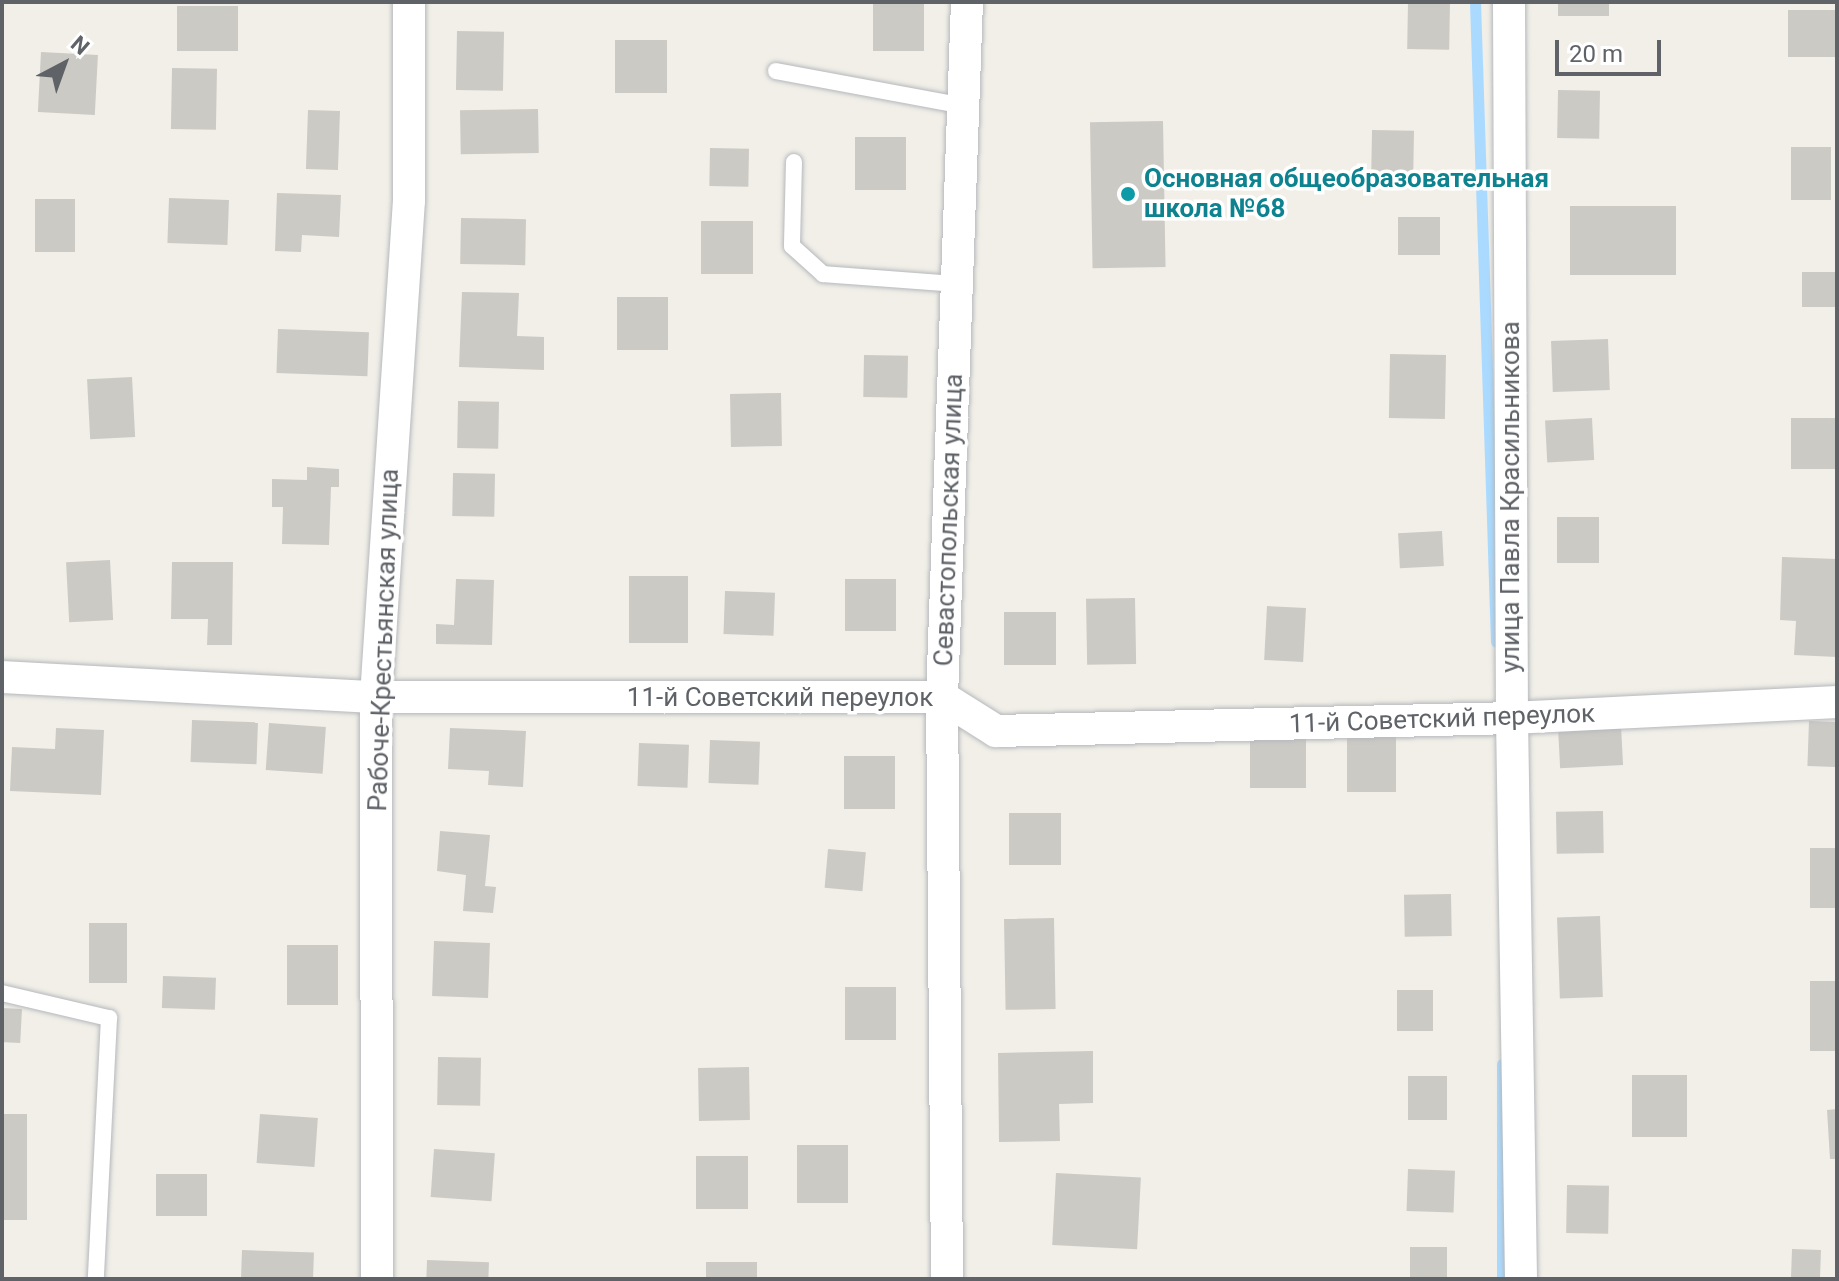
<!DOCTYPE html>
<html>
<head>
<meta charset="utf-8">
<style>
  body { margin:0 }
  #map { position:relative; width:1839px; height:1281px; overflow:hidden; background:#f1efe8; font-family:Roboto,sans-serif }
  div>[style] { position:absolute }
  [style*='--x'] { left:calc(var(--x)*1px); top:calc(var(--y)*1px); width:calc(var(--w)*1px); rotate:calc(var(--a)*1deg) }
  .stream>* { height:11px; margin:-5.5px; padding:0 5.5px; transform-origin:5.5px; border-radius:5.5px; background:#aadaff }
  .building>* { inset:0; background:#cccac5; transform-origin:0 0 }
  .roads { filter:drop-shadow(0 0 2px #b5b8bc) drop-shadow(0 0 2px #b5b8bc) }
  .service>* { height:16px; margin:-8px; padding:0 8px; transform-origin:8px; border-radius:8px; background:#fff }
  .minor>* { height:32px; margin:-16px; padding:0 16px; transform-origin:16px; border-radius:16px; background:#fff }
  .dots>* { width:22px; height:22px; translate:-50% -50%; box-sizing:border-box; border:4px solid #fff; border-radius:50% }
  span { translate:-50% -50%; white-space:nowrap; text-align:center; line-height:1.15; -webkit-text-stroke:7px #fff; paint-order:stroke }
  .culture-label { font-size:26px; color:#0d838f; font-weight:700 }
  .left { translate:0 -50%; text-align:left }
  .street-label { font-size:26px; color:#5f6368 }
  .frame { position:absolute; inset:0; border:4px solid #5f6368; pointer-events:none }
  .north { position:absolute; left:24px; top:24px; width:80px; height:80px; -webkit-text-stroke:6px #fff; paint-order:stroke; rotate:41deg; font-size:22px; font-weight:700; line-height:32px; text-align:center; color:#5f6368 }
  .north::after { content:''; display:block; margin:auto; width:28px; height:36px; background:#5f6368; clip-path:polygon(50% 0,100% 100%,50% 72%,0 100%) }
  .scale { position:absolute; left:1555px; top:40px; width:106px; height:36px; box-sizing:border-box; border:4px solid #5f6368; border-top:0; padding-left:10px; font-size:24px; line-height:28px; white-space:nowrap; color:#5f6368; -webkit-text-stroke:6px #fff; paint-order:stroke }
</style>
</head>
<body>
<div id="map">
  <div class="stream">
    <div style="--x:1475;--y:2;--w:640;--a:88.12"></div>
    <div style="--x:1502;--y:1064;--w:215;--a:90"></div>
  </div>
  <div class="building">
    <div style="left:873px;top:2px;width:51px;height:49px"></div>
    <div style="left:1408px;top:2px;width:42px;height:47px;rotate:1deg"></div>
    <div style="left:1558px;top:2px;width:51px;height:14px"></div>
    <div style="left:177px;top:6px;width:61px;height:45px"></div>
    <div style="left:1837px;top:10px;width:47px;height:49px;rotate:90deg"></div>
    <div style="left:457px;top:31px;width:47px;height:59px;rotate:1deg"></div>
    <div style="left:615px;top:40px;width:52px;height:53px"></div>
    <div style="left:41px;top:52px;width:57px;height:60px;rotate:3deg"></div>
    <div style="left:172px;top:68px;width:45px;height:61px;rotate:1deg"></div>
    <div style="left:1558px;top:90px;width:42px;height:48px;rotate:1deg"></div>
    <div style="left:538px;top:109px;width:44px;height:78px;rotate:89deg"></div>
    <div style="left:308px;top:110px;width:32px;height:59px;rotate:2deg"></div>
    <div style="left:1163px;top:121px;width:146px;height:73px;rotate:89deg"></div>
    <div style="left:1372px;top:130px;width:42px;height:48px;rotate:1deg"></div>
    <div style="left:855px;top:137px;width:51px;height:53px"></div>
    <div style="left:1791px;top:147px;width:40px;height:53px"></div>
    <div style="left:710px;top:148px;width:39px;height:38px;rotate:1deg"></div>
    <div style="clip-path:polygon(277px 193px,341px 195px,339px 237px,302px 235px,301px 252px,275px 251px)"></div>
    <div style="left:169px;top:198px;width:60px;height:45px;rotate:2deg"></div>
    <div style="left:35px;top:199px;width:40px;height:53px"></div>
    <div style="left:1570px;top:206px;width:106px;height:69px"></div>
    <div style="left:1398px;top:217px;width:42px;height:38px"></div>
    <div style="left:461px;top:218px;width:65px;height:46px;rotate:1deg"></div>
    <div style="left:753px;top:221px;width:53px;height:52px;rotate:90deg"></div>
    <div style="left:1837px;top:272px;width:35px;height:35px;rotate:90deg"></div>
    <div style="clip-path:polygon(462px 292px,519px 293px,517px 336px,544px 337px,544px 370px,459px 367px)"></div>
    <div style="left:617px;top:297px;width:51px;height:53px"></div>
    <div style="left:278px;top:329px;width:91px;height:44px;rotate:2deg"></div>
    <div style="left:1608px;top:339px;width:51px;height:57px;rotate:88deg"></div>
    <div style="left:1390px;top:354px;width:56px;height:64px;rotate:1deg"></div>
    <div style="left:864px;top:355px;width:44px;height:42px;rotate:1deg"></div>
    <div style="left:132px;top:377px;width:60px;height:45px;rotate:87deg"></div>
    <div style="left:781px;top:393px;width:53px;height:51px;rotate:89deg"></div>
    <div style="left:458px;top:401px;width:41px;height:47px;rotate:1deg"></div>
    <div style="left:1592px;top:418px;width:42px;height:47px;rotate:87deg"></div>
    <div style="left:1837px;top:418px;width:51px;height:46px;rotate:90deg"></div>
    <div style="clip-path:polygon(307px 467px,339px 469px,339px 487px,331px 487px,329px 545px,282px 544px,283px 507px,272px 507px,272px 479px,307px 480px)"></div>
    <div style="left:453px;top:473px;width:42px;height:43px;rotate:1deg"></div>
    <div style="left:1557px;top:517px;width:42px;height:46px"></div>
    <div style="left:1442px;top:531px;width:35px;height:44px;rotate:87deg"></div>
    <div style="clip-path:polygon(1782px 557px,1837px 559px,1837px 657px,1794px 655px,1796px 621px,1780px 620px)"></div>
    <div style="left:110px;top:560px;width:60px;height:44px;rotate:87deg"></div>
    <div style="clip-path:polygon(172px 562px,233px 562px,232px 645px,207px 645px,208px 619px,171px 619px)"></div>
    <div style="left:629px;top:576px;width:59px;height:67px"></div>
    <div style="clip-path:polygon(456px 579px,494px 580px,492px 645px,436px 644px,436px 624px,454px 625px)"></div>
    <div style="left:845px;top:579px;width:51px;height:52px"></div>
    <div style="left:725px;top:591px;width:50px;height:43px;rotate:2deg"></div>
    <div style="left:1135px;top:598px;width:66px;height:49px;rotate:89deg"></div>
    <div style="left:1267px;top:606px;width:39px;height:54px;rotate:3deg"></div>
    <div style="left:1004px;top:612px;width:52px;height:53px"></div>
    <div style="left:192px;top:720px;width:66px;height:42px;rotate:2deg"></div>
    <div style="left:1809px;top:721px;width:28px;height:45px;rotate:2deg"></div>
    <div style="left:269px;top:723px;width:57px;height:47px;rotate:4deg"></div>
    <div style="left:1621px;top:726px;width:39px;height:63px;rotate:87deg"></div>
    <div style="clip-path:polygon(56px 728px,104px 730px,101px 795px,10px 791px,12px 747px,55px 749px)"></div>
    <div style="clip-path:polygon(450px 728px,526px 731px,523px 787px,488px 785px,489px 771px,448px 769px)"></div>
    <div style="left:1250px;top:735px;width:56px;height:53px"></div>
    <div style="left:1347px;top:737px;width:49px;height:55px"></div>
    <div style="left:710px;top:740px;width:50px;height:43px;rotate:2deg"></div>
    <div style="left:639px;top:743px;width:50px;height:43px;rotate:2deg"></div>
    <div style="left:844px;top:756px;width:51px;height:53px"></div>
    <div style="left:1603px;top:811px;width:42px;height:47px;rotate:89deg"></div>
    <div style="left:1061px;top:813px;width:52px;height:52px;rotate:90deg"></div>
    <div style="clip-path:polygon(440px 831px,490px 835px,485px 886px,496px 887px,493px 913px,463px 911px,466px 875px,437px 871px)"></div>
    <div style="left:1810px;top:848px;width:27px;height:60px"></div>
    <div style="left:828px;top:849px;width:38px;height:39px;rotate:5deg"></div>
    <div style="left:1451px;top:894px;width:42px;height:47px;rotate:89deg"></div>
    <div style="left:1600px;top:916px;width:81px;height:43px;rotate:88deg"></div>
    <div style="left:1054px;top:918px;width:91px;height:50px;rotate:89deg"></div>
    <div style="left:89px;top:923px;width:38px;height:60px"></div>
    <div style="left:434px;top:941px;width:56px;height:55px;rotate:2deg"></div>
    <div style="left:287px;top:945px;width:51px;height:60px"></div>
    <div style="left:163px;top:976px;width:53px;height:32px;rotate:2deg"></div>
    <div style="left:1837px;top:981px;width:70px;height:27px;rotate:90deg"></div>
    <div style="left:845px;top:987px;width:51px;height:53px"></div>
    <div style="left:1397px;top:990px;width:36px;height:41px"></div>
    <div style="left:2px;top:1008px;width:20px;height:34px;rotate:3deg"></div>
    <div style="clip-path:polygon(1093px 1051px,1093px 1103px,1059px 1104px,1060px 1141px,999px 1142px,998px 1053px)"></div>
    <div style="left:438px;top:1057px;width:43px;height:48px;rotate:1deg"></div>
    <div style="left:749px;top:1067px;width:53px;height:51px;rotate:89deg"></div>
    <div style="left:1632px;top:1075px;width:55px;height:62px"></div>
    <div style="left:1408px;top:1076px;width:39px;height:44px"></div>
    <div style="clip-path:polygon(1837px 1109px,1837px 1159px,1830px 1159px,1827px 1110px)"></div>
    <div style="left:2px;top:1114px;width:25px;height:106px"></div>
    <div style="left:260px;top:1114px;width:58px;height:49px;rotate:4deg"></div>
    <div style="left:797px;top:1145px;width:51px;height:58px"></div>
    <div style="left:434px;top:1149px;width:61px;height:48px;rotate:4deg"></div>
    <div style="left:696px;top:1156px;width:52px;height:53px"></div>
    <div style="left:1408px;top:1169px;width:47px;height:42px;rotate:2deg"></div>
    <div style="left:1056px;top:1173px;width:85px;height:72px;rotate:3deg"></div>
    <div style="left:156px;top:1174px;width:51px;height:42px"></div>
    <div style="left:1567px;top:1185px;width:42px;height:48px;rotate:1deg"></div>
    <div style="left:1447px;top:1247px;width:32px;height:37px;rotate:90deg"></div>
    <div style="left:1792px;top:1249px;width:29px;height:30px;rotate:2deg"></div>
    <div style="left:242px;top:1250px;width:72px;height:29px;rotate:2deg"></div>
    <div style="left:427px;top:1260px;width:62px;height:19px;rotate:2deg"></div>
    <div style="left:757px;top:1262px;width:17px;height:51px;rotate:90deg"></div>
  </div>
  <div class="roads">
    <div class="service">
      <div style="--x:776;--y:71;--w:191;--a:10.5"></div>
      <div style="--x:794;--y:162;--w:84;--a:91.4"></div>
      <div style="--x:792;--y:246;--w:42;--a:42.1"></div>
      <div style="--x:823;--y:274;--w:134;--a:4.3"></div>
      <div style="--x:2;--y:993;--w:110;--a:13.2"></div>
      <div style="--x:109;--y:1018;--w:261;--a:92.9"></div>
    </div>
    <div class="minor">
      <div style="--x:1509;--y:2;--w:716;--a:89.76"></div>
      <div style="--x:1512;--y:718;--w:561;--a:89.08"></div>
      <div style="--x:2;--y:677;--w:375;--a:3.1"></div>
      <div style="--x:376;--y:697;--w:566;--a:0"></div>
      <div style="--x:942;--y:697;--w:64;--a:32.2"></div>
      <div style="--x:996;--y:731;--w:516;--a:-1.44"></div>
      <div style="--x:1512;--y:718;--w:325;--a:-2.8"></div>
      <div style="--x:377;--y:1279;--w:582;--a:-90.1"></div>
      <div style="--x:376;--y:697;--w:497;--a:-86.2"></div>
      <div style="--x:409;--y:201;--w:199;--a:-90"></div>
      <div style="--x:947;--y:1279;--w:582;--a:-90.49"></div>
      <div style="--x:942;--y:697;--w:695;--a:-87.94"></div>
    </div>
  </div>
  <div class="dots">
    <div style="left:1128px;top:194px;background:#0f9aa8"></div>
  </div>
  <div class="culture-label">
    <span class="left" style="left:1144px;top:194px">Основная общеобразовательная<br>школа №68</span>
  </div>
  <div class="street-label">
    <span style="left:1511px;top:497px;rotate:-90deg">улица Павла Красильникова</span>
    <span style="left:949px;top:520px;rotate:-88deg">Севастопольская улица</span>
    <span style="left:384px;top:640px;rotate:-88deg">Рабоче-Крестьянская улица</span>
    <span style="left:780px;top:698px">11-й Советский переулок</span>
    <span style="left:1442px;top:719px;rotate:-2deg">11-й Советский переулок</span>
  </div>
  <div class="frame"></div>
  <div class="north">N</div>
  <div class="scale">20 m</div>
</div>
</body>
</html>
